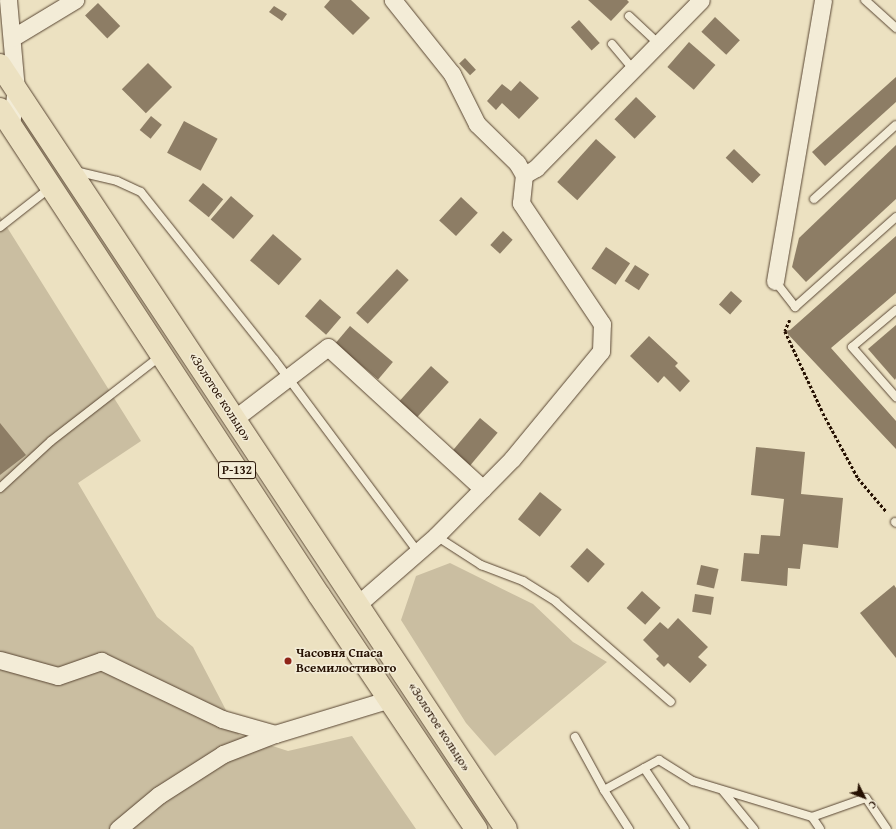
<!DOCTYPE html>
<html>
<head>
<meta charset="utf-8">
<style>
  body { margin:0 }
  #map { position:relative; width:896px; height:829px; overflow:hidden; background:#ece1c1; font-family:"Gentium Book Plus",serif }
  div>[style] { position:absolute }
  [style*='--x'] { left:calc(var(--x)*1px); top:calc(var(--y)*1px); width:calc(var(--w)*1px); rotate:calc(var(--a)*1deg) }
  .green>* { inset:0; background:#cabea1 }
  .building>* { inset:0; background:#8d7d65; transform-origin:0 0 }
  .path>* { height:2.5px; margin-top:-1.25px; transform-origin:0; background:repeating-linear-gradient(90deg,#261102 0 3px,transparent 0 5px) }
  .roads { filter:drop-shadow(0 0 1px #584532) drop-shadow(0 0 1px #584532) }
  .service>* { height:8px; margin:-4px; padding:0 4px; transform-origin:4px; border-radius:4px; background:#f3ecd7 }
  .minor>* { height:17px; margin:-8.5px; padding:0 8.5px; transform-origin:8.5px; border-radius:8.5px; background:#f3ecd7 }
  .trunk>* { height:22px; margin:-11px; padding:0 11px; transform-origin:11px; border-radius:11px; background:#ece1c1 }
  .dots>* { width:11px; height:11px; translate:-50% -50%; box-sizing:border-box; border:2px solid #f3ecd7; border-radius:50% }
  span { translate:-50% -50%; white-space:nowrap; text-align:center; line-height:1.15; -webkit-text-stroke:3px #f3ecd7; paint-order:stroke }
  .shield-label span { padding:1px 3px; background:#f3ecd7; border:1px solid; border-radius:3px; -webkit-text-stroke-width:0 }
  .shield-label { font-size:12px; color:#261102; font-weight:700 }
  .street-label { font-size:13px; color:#261102 }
  .poi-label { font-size:13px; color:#261102; font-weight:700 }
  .left { translate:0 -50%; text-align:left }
  .north { position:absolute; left:844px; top:777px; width:40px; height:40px; -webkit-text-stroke:3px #f3ecd7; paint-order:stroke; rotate:132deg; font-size:11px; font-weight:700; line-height:16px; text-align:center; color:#261102 }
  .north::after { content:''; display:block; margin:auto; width:14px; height:18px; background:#261102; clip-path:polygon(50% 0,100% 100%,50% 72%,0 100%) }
</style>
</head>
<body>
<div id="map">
  <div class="green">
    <div style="clip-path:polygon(0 216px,141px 441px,78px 483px,157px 617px,193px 647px,239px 735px,288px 751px,352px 736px,416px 829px,0 829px)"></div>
    <div style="clip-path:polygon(450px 563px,533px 604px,573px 642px,607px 662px,495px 756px,466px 723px,401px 620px,416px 576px)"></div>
  </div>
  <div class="building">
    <div style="clip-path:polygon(330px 0,351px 0,370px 18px,353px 35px,324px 7px)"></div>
    <div style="clip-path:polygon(588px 0,627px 0,629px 2px,611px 21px)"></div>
    <div style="left:98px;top:3px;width:32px;height:18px;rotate:46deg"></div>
    <div style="clip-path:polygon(274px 6px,287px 14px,282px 21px,269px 12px)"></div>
    <div style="left:715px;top:17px;width:34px;height:20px;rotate:43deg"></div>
    <div style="left:579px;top:20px;width:31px;height:11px;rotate:48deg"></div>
    <div style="left:689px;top:42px;width:35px;height:33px;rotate:41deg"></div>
    <div style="left:465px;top:58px;width:16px;height:8px;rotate:47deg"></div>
    <div style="left:148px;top:63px;width:34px;height:37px;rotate:45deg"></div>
    <div style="clip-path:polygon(896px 77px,896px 102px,825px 166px,812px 152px)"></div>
    <div style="clip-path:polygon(520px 81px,539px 98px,519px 119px,502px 103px,496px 110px,487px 101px,502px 84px,511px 91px)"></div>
    <div style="left:636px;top:97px;width:28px;height:31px;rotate:44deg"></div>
    <div style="left:151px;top:116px;width:14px;height:18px;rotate:39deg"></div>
    <div style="left:184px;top:121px;width:38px;height:36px;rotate:28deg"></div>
    <div style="left:596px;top:139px;width:27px;height:58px;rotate:42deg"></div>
    <div style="clip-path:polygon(896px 145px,896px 199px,806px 282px,792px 267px,799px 238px)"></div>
    <div style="left:734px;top:149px;width:37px;height:12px;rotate:44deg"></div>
    <div style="left:203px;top:183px;width:26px;height:23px;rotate:39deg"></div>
    <div style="left:231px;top:196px;width:30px;height:31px;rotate:41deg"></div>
    <div style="left:461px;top:197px;width:23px;height:32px;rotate:43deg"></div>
    <div style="left:503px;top:231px;width:13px;height:19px;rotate:42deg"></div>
    <div style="left:273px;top:234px;width:38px;height:35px;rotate:41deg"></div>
    <div style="clip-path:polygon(896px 236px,896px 293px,831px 348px,896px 421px,896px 449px,785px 331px,790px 330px)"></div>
    <div style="left:606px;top:247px;width:29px;height:26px;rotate:34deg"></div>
    <div style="left:635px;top:265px;width:17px;height:19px;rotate:33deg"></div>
    <div style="left:397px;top:269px;width:16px;height:60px;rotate:43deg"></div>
    <div style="left:731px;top:291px;width:15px;height:18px;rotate:42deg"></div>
    <div style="left:320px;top:299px;width:28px;height:23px;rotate:41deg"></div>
    <div style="clip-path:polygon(896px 325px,896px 378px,895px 380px,868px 349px)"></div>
    <div style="left:350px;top:326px;width:56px;height:23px;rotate:40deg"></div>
    <div style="clip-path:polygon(649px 336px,678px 363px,675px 366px,690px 381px,680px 392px,664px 376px,658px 383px,630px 356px)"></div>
    <div style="left:431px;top:366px;width:24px;height:48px;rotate:42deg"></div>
    <div style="left:480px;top:418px;width:23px;height:46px;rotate:40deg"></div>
    <div style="clip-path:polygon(0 423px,26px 455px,0 475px)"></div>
    <div style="clip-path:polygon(756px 447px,805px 452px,801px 494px,843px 498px,838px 548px,803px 544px,800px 569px,788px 568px,787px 586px,741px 581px,744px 553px,759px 554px,761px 535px,780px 536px,784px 499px,751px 495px)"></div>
    <div style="left:540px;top:492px;width:28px;height:35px;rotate:39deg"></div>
    <div style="left:587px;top:548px;width:24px;height:25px;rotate:42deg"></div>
    <div style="left:701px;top:565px;width:18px;height:20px;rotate:13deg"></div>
    <div style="clip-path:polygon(894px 585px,896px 588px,896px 658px,860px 613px)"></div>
    <div style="left:642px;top:591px;width:25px;height:23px;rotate:42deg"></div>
    <div style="left:695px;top:594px;width:19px;height:18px;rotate:9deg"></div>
    <div style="clip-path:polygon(678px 618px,708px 647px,698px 657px,707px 665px,690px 683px,668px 663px,664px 667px,656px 659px,659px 656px,643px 640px,660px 622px,668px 629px)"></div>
  </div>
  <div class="path">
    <div style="--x:790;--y:320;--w:12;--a:114"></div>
    <div style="--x:785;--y:331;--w:90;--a:65.1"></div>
    <div style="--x:823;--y:413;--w:74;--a:61.7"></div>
    <div style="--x:858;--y:478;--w:43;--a:49.7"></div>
  </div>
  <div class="roads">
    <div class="service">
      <div style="--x:865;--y:0;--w:42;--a:42.1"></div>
      <div style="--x:629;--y:16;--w:41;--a:43"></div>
      <div style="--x:612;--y:44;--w:34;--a:50"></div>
      <div style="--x:75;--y:171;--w:43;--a:13.4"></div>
      <div style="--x:117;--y:181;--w:26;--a:25"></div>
      <div style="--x:141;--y:192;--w:213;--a:51.5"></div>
      <div style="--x:274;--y:359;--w:241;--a:53.3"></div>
      <div style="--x:814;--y:199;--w:110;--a:-42.1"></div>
      <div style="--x:0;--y:227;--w:65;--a:-38.1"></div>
      <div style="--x:775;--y:281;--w:33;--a:52"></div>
      <div style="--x:795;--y:307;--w:135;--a:-41.7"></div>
      <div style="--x:896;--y:310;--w:57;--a:139.9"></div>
      <div style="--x:852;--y:347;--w:67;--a:48.7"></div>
      <div style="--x:0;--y:488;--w:69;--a:-42.7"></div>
      <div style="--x:51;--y:441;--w:140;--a:-37.8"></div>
      <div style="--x:895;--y:522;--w:1;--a:45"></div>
      <div style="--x:436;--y:536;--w:54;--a:32.8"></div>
      <div style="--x:481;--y:565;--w:45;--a:20.9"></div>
      <div style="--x:523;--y:581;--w:39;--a:32"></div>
      <div style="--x:556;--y:602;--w:152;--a:41"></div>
      <div style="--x:575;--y:737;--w:60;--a:61.3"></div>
      <div style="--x:644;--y:768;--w:73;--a:56.1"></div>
      <div style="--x:723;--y:791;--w:49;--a:50.8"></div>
      <div style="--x:812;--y:817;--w:57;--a:-19.4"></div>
      <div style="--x:866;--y:798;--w:37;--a:56"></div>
      <div style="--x:629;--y:829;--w:46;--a:-122.7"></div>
      <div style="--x:604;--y:790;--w:63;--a:-28.6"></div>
      <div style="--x:659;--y:760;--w:40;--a:32"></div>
      <div style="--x:693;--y:781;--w:124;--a:16.8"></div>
      <div style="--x:812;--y:817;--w:14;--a:56"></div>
    </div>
    <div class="minor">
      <div style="--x:8;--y:0;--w:89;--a:84.9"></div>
      <div style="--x:16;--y:89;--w:36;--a:98"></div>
      <div style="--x:12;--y:38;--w:74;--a:-31.1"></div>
      <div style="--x:524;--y:175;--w:14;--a:-30"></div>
      <div style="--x:536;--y:168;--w:235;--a:-45.5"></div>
      <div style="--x:775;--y:281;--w:285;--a:-80.3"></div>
      <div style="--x:234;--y:419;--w:118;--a:-37.5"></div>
      <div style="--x:328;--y:347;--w:210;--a:42.5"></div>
      <div style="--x:358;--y:604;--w:103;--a:-41.1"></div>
      <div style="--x:436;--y:536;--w:108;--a:-45.4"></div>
      <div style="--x:512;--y:459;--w:140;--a:-50.5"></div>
      <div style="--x:601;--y:351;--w:27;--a:-88"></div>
      <div style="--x:602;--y:324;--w:146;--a:-123.8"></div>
      <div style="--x:521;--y:203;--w:28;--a:-84"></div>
      <div style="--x:524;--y:175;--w:14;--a:-120"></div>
      <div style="--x:517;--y:163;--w:56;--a:-135.7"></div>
      <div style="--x:477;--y:124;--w:56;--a:-116.6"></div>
      <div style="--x:452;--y:74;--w:95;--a:-128.6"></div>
      <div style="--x:0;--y:660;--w:60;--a:15.4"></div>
      <div style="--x:58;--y:676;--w:46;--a:-19.2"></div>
      <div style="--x:101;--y:661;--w:134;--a:25.6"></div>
      <div style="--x:222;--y:719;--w:55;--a:15.8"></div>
      <div style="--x:118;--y:829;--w:53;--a:-39.7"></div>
      <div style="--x:159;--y:795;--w:76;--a:-32.6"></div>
      <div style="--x:223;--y:754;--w:56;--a:-21"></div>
      <div style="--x:275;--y:734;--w:120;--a:-16.9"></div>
    </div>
    <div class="trunk">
      <div style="--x:0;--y:65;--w:916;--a:56.48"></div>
      <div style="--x:0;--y:109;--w:581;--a:56.72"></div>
      <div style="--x:319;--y:595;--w:282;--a:56.1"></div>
    </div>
  </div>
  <div class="dots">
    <div style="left:288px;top:661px;background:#8f2418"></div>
  </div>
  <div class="shield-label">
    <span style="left:237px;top:470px">Р-132</span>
  </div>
  <div class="street-label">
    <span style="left:220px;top:397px;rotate:57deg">«Золотое кольцо»</span>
    <span style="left:439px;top:727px;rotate:57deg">«Золотое кольцо»</span>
  </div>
  <div class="poi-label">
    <span class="left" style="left:296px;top:661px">Часовня Спаса<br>Всемилостивого</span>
  </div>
  <div class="north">С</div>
</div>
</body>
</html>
